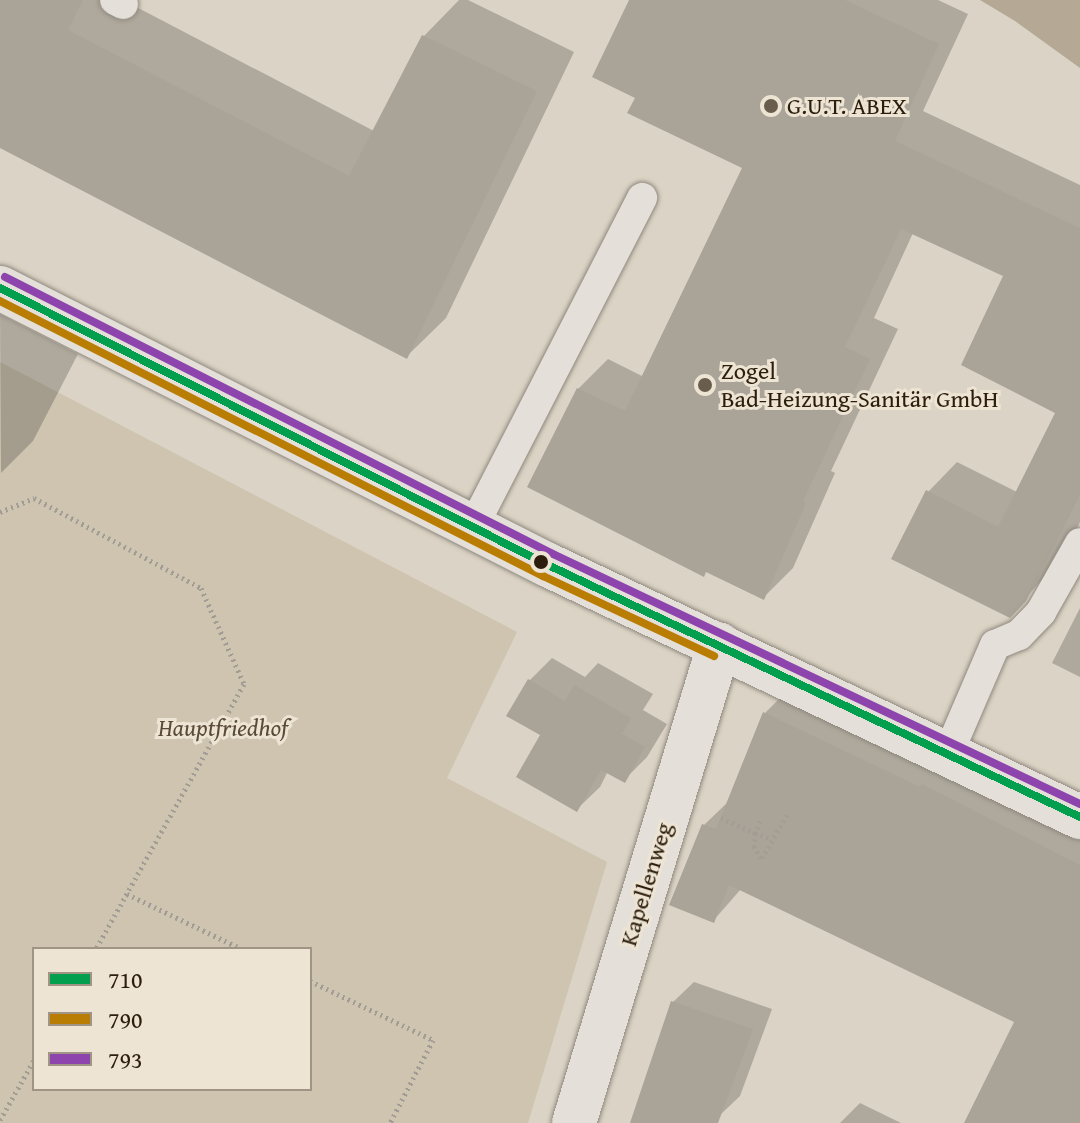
<!DOCTYPE html>
<html>
<head>
<meta charset="utf-8">
<style>
  body { margin:0 }
  #map { position:relative; width:1080px; height:1123px; overflow:hidden; background:#dbd3c5; font-family:"Gentium Book Plus",serif }
  div>[style] { position:absolute }
  [style*='--x'] { left:calc(var(--x)*1px); top:calc(var(--y)*1px); width:calc(var(--w)*1px); rotate:calc(var(--a)*1deg) }
  .green>* { inset:0; background:#cec4b0 }
  .water>* { inset:0; background:#b5a995 }
  .shadow>* { inset:0; background:#0003 }
  .building>* { inset:0; background:#a9a398 }
  .path>* { height:5px; margin-top:-2.5px; transform-origin:0; background:repeating-linear-gradient(90deg,#a19d95 0 2px,transparent 0 6px) }
  .roads { filter:drop-shadow(0 0 2px #8e887e) drop-shadow(0 0 2px #8e887e) }
  .service>* { height:30px; margin:-15px; padding:0 15px; transform-origin:15px; border-radius:15px; background:#e4e0d9 }
  .minor>* { height:44px; margin:-22px; padding:0 22px; transform-origin:22px; border-radius:22px; background:#e4e0d9 }
  .secondary>* { height:44px; margin:-22px; padding:0 22px; transform-origin:22px; border-radius:22px; background:#e4e0d9 }
  .bus-1>* { height:8px; margin:-4px; padding:0 4px; transform-origin:4px; border-radius:4px; background:#029f4e }
  .bus-2>* { height:8px; margin:-4px; padding:0 4px; transform-origin:4px; border-radius:4px; background:#ba7d04 }
  .bus-3>* { height:8px; margin:-4px; padding:0 4px; transform-origin:4px; border-radius:4px; background:#8e44ad }
  .dots>* { width:22px; height:22px; translate:-50% -50%; box-sizing:border-box; border:4px solid #ede4d4; border-radius:50% }
  span { translate:-50% -50%; white-space:nowrap; text-align:center; line-height:1.15; -webkit-text-stroke:6px #ede4d4; paint-order:stroke }
  .poi-label { font-size:24px; color:#2c1d0c }
  .left { translate:0 -50%; text-align:left }
  .park-label { font-size:24px; color:#5a4b38; font-style:italic }
  .street-label { font-size:24px; color:#2c1d0c }
  .legend { position:absolute; left:32px; top:947px; width:280px; height:144px; box-sizing:border-box; background:#ede4d4; border:2px solid #a09484; margin:0; padding:10px 14px; list-style:none; font-size:24px; color:#2c1d0c }
  .legend li { display:flex; align-items:center; gap:16px; height:40px }
  .legend b { width:40px; border:2px solid #a09484 }
</style>
</head>
<body>
<div id="map">
  <div class="green">
    <div style="clip-path:polygon(evenodd,0 362px,517px 632px,447px 778px,607px 862px,528px 1123px,0 1123px,0 362px,34px 949px,310px 949px,310px 1089px,34px 1089px,34px 949px)"></div>
  </div>
  <div class="water">
    <div style="clip-path:polygon(980px 0,1080px 0,1080px 68px,1015px 21px)"></div>
  </div>
  <div class="shadow">
    <div style="clip-path:polygon(0 0,123px 0,374px 131px,424px 36px,459px 0,468px 0,574px 52px,446px 318px,407px 356px,0 146px)"></div>
    <div style="clip-path:polygon(631px 0,938px 0,968px 14px,923px 111px,1080px 185px,1080px 522px,1065px 553px,1010px 616px,928px 492px,957px 462px,1017px 492px,1057px 412px,1005px 275px,913px 233px,874px 318px,898px 329px,831px 471px,835px 473px,793px 568px,763px 598px,578px 389px,608px 359px,644px 377px,745px 167px,638px 97px)"></div>
    <div style="clip-path:polygon(0 314px,78px 354px,33px 441px,1px 473px)"></div>
    <div style="clip-path:polygon(1080px 608px,1080px 677px,1052px 663px)"></div>
    <div style="clip-path:polygon(552px 658px,585px 677px,598px 663px,653px 694px,643px 710px,667px 724px,647px 757px,624px 780px,608px 771px,600px 787px,576px 810px,543px 735px,529px 681px)"></div>
    <div style="clip-path:polygon(789px 689px,1080px 827px,1080px 1123px,966px 1123px,1016px 1021px,741px 889px,713px 921px,704px 825px,729px 801px,765px 713px)"></div>
    <div style="clip-path:polygon(694px 982px,772px 1009px,740px 1096px,719px 1116px,693px 1123px,631px 1123px,673px 1002px)"></div>
    <div style="clip-path:polygon(860px 1103px,901px 1123px,840px 1123px)"></div>
  </div>
  <div class="building">
    <div style="clip-path:polygon(0 0,83px 0,68px 30px,349px 176px,422px 35px,537px 91px,407px 359px,0 148px)"></div>
    <div style="clip-path:polygon(629px 0,845px 0,939px 44px,895px 141px,1080px 228px,1080px 495px,1026px 601px,1010px 618px,891px 559px,926px 490px,998px 527px,1055px 413px,961px 365px,1003px 276px,901px 229px,845px 347px,870px 359px,803px 501px,806px 503px,764px 600px,706px 572px,704px 577px,527px 487px,577px 388px,625px 411px,742px 168px,627px 113px,635px 98px,592px 77px)"></div>
    <div style="clip-path:polygon(528px 679px,565px 701px,574px 685px,631px 718px,622px 734px,645px 747px,625px 783px,601px 770px,577px 812px,516px 777px,540px 735px,506px 716px)"></div>
    <div style="clip-path:polygon(763px 712px,920px 787px,922px 784px,1080px 865px,1080px 1123px,964px 1123px,1014px 1022px,729px 885px,714px 923px,669px 905px,702px 824px,716px 829px)"></div>
    <div style="clip-path:polygon(671px 1001px,753px 1029px,718px 1123px,630px 1123px)"></div>
  </div>
  <div class="path">
    <div style="--x:0;--y:512;--w:37;--a:-22"></div>
    <div style="--x:34;--y:498;--w:190;--a:28.3"></div>
    <div style="--x:201;--y:588;--w:105;--a:65.9"></div>
    <div style="--x:244;--y:684;--w:304;--a:119.2"></div>
    <div style="--x:721;--y:818;--w:37;--a:24"></div>
    <div style="--x:755;--y:833;--w:13;--a:94"></div>
    <div style="--x:754;--y:846;--w:15;--a:62"></div>
    <div style="--x:760;--y:821;--w:13;--a:113"></div>
    <div style="--x:755;--y:833;--w:18;--a:19"></div>
    <div style="--x:762;--y:858;--w:50;--a:-59.8"></div>
    <div style="--x:127;--y:894;--w:127;--a:25.6"></div>
    <div style="--x:310;--y:981;--w:136;--a:25.6"></div>
    <div style="--x:433;--y:1040;--w:93;--a:117.4"></div>
    <div style="--x:0;--y:1120;--w:69;--a:-60.5"></div>
  </div>
  <div class="roads">
    <div class="service">
      <div style="--x:115;--y:0;--w:9;--a:27"></div>
      <div style="--x:473;--y:527;--w:370;--a:-62.8"></div>
      <div style="--x:948;--y:754;--w:119;--a:-66.7"></div>
      <div style="--x:995;--y:645;--w:26;--a:-23"></div>
      <div style="--x:1019;--y:635;--w:32;--a:-46"></div>
      <div style="--x:1041;--y:612;--w:79;--a:-60.5"></div>
    </div>
    <div class="minor">
      <div style="--x:574;--y:1123;--w:500;--a:-73.1"></div>
    </div>
    <div class="secondary">
      <div style="--x:0;--y:288;--w:614;--a:26.82"></div>
      <div style="--x:548;--y:565;--w:589;--a:25.35"></div>
    </div>
  </div>
  <div class="bus-1">
    <div style="--x:0;--y:288;--w:614;--a:26.82"></div>
    <div style="--x:548;--y:565;--w:589;--a:25.35"></div>
  </div>
  <div class="bus-2">
    <div style="--x:0;--y:301;--w:609;--a:26.86"></div>
    <div style="--x:543;--y:576;--w:189;--a:25.1"></div>
  </div>
  <div class="bus-3">
    <div style="--x:5;--y:277;--w:614;--a:26.82"></div>
    <div style="--x:553;--y:554;--w:583;--a:25.38"></div>
  </div>
  <div class="dots">
    <div style="left:771px;top:106px;background:#695d4d"></div>
    <div style="left:705px;top:385px;background:#695d4d"></div>
    <div style="left:541px;top:562px;background:#2c1d0c"></div>
  </div>
  <div class="poi-label">
    <span class="left" style="left:787px;top:106px">G.U.T. ABEX</span>
    <span class="left" style="left:721px;top:385px">Zogel<br>Bad-Heizung-Sanitär GmbH</span>
  </div>
  <div class="park-label">
    <span style="left:223px;top:728px">Hauptfriedhof</span>
  </div>
  <div class="street-label">
    <span style="left:646px;top:884px;rotate:-73deg">Kapellenweg</span>
  </div>
  <ul class="legend">
  <li><b style="height:10px;background:#029f4e"></b>710</li>
  <li><b style="height:10px;background:#ba7d04"></b>790</li>
  <li><b style="height:10px;background:#8e44ad"></b>793</li>
  </ul>
</div>
</body>
</html>
